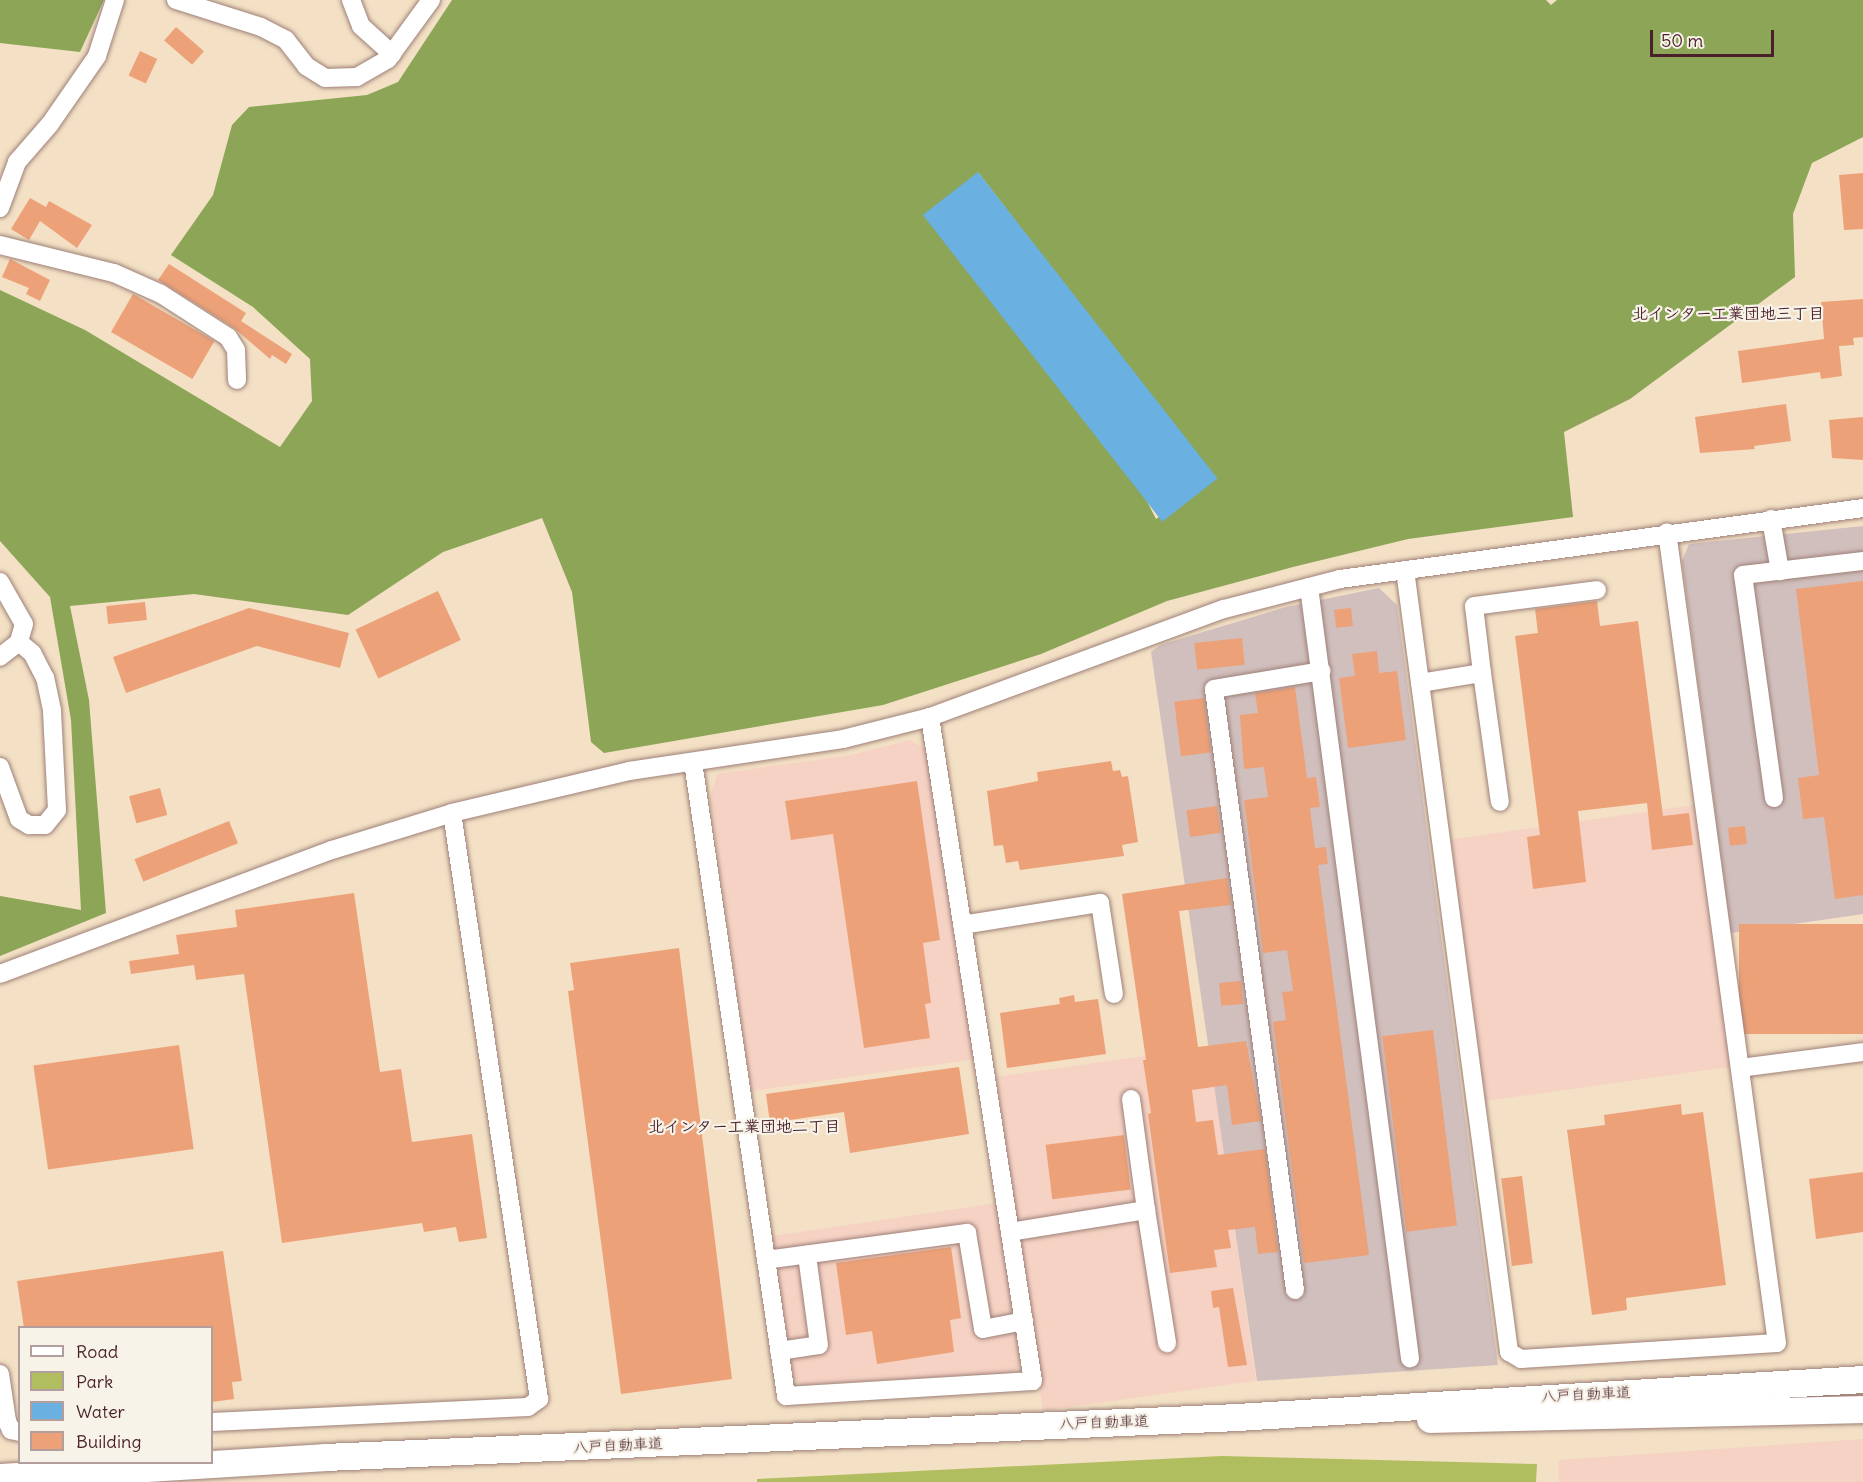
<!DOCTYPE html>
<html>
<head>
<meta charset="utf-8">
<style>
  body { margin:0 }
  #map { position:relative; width:1863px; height:1482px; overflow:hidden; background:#f3e0c5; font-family:Delius,"Klee One",sans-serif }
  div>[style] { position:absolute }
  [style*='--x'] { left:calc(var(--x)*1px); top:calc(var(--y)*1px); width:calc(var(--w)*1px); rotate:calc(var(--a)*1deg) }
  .built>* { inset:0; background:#f6d2c4; transform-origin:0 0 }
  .industrial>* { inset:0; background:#d1bfbe }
  .green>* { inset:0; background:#b1be60 }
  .forest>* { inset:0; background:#8ca556 }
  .water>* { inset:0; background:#6ab0e0; transform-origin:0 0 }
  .building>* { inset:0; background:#eda178; transform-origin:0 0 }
  .roads { filter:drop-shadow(0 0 2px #9e8078) drop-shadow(0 0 2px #9e8078) }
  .minor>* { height:18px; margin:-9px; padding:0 9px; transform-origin:9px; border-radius:9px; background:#fff }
  .highway>* { height:27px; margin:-13.5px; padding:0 13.5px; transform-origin:13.5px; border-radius:13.5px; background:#fff }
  span { translate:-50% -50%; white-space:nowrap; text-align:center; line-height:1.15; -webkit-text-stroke:4.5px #f7f3e8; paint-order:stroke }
  .street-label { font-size:15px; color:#4a1f2b }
  .neighbourhood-label { font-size:16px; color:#4a1f2b; font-weight:700 }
  .legend { position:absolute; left:18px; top:1326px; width:195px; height:138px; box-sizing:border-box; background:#f7f3e8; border:2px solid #b29e9c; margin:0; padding:8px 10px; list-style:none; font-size:18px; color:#4a1f2b }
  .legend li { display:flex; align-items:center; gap:12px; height:30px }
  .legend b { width:30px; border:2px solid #b29e9c }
  .scale { position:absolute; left:1650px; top:30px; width:124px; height:27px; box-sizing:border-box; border:3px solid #4a1f2b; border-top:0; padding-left:8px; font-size:18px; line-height:21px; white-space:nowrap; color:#4a1f2b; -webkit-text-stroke:4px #f7f3e8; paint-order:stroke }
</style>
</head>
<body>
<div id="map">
  <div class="built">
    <div style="clip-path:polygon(910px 740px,927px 750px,975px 1059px,751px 1091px,710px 798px,717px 774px,851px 755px)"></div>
    <div style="left:1695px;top:805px;width:264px;height:249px;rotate:82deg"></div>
    <div style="left:1209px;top:1047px;width:337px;height:215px;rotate:82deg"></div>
    <div style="clip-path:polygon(997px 1203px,1022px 1362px,1014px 1373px,803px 1385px,792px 1378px,772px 1236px)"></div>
    <div style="clip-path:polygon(1863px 1439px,1863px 1482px,1559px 1482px,1558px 1460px)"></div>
  </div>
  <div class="industrial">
    <div style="clip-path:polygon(1863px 526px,1863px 914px,1731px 933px,1682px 561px,1689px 544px)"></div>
    <div style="clip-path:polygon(1379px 588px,1397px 605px,1498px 1365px,1257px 1381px,1151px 652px,1160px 645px,1286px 607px)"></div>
  </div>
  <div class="green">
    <div style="clip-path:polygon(1222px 1456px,1537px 1464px,1536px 1482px,757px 1482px,757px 1479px)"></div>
  </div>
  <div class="forest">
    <div style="clip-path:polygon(0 0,104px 0,80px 52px,0 43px)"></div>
    <div style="clip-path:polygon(evenodd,452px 0,1546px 0,1551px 5px,1557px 0,1863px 0,1863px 137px,1812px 163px,1793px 214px,1795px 277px,1630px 399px,1564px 432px,1573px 517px,1408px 539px,1293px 567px,1167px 601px,1041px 654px,883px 705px,604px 753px,591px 742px,572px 592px,542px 518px,443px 552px,348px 615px,194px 594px,70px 606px,89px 700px,106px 913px,0 956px,0 896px,81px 910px,71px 720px,50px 597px,0 541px,0 290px,85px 330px,280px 447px,312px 401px,310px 359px,253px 307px,171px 255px,213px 195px,232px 125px,249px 107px,367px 95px,398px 82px,452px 0,978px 172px,1215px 480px,1156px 519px,978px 172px)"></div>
  </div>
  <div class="water">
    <div style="left:978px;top:172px;width:389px;height:70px;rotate:52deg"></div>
  </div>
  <div class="building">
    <div style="left:176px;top:27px;width:37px;height:18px;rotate:41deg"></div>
    <div style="left:140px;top:51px;width:19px;height:27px;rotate:25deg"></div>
    <div style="clip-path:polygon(1863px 173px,1863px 229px,1844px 230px,1839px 175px)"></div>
    <div style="clip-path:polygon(30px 198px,46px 207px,49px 201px,92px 225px,77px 248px,40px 221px,29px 240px,11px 229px)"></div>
    <div style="clip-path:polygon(10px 259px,50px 280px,40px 301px,26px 294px,29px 288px,2px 277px)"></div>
    <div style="clip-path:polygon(169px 264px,246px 313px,241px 321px,292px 354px,286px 364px,272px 355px,270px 359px,234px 328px,158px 280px)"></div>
    <div style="left:133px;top:294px;width:94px;height:44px;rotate:30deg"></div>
    <div style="clip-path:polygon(1863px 299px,1863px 337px,1853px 338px,1854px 345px,1839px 346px,1842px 376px,1821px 379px,1820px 372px,1742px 383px,1738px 351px,1824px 339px,1821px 302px)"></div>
    <div style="clip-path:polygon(1786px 404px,1791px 441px,1754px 446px,1755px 449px,1700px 453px,1695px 417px)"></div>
    <div style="clip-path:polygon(1863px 417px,1863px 460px,1832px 458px,1829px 420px)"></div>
    <div style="clip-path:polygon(1863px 581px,1863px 895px,1835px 899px,1824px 817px,1803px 819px,1798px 778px,1819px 775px,1796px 589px)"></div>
    <div style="left:438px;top:591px;width:54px;height:91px;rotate:65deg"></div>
    <div style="clip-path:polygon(1597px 601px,1600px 626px,1638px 621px,1663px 816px,1689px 813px,1693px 845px,1652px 850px,1647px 803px,1578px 811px,1586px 882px,1533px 889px,1527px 837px,1540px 835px,1515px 636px,1538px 633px,1535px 609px)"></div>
    <div style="left:145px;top:602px;width:18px;height:39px;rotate:84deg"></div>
    <div style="clip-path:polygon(249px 608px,349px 633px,340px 668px,257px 646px,126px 693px,113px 657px)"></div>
    <div style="left:1351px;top:608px;width:18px;height:17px;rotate:84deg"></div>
    <div style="left:1242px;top:638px;width:27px;height:48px;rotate:84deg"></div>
    <div style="clip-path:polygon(1377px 651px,1379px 673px,1397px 671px,1406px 740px,1348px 748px,1339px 678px,1355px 676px,1352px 654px)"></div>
    <div style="clip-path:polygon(1295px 687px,1307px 778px,1316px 777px,1320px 807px,1310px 808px,1315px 848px,1326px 847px,1328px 864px,1318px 865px,1369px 1255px,1304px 1263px,1273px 1022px,1286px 1020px,1282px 992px,1293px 991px,1287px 950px,1263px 953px,1244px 800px,1268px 797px,1264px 767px,1244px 769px,1240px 715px,1258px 713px,1255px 693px)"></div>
    <div style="left:1204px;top:698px;width:55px;height:30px;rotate:83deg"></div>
    <div style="clip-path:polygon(1111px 761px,1113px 771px,1120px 770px,1122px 777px,1128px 776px,1138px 842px,1122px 845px,1124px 856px,1020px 870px,1018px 861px,1006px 863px,1003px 845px,994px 846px,987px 791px,1038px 781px,1037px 772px)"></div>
    <div style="clip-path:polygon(917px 781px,940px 940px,923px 943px,931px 1003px,925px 1004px,930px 1038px,864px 1048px,833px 834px,791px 840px,785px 801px)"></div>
    <div style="left:160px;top:788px;width:28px;height:32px;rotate:75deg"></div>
    <div style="left:1217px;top:806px;width:27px;height:31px;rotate:82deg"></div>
    <div style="left:229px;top:821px;width:24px;height:102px;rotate:68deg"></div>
    <div style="left:1745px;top:826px;width:18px;height:17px;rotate:84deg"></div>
    <div style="clip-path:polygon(1227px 878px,1231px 905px,1179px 911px,1198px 1047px,1246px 1041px,1261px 1121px,1232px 1125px,1227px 1085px,1192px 1090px,1196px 1122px,1213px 1120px,1218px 1155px,1265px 1149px,1278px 1252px,1258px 1254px,1255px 1227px,1228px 1230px,1231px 1248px,1214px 1250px,1217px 1267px,1170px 1273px,1148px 1114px,1151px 1113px,1143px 1060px,1146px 1060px,1122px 894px)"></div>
    <div style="clip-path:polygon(354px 893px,380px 1072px,401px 1069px,412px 1142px,472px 1134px,487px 1238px,459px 1242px,456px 1227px,424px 1232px,422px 1223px,282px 1243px,244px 974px,196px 980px,194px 965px,131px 974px,129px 961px,179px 954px,176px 935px,237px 927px,235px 910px)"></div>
    <div style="left:1863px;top:924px;width:110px;height:124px;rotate:90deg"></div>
    <div style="clip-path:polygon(679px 948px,732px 1379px,621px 1394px,568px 991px,574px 990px,570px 963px)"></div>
    <div style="left:1241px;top:981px;width:23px;height:22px;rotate:85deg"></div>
    <div style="clip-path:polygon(1074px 995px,1075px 1002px,1098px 999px,1106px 1054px,1007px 1068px,1000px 1013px,1060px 1004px,1059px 998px)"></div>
    <div style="left:1433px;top:1030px;width:197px;height:51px;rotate:83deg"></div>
    <div style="left:179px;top:1045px;width:105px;height:147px;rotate:82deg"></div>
    <div style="clip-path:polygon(959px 1067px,969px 1134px,850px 1153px,844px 1112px,770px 1123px,766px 1094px)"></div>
    <div style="clip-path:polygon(1681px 1104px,1682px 1115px,1703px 1112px,1726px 1285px,1626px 1298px,1627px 1310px,1592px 1315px,1567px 1130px,1605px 1125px,1604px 1115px)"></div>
    <div style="left:1124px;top:1135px;width:55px;height:79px;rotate:83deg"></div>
    <div style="clip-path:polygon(1863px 1172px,1863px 1232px,1816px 1239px,1809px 1179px)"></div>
    <div style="left:1522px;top:1176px;width:88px;height:21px;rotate:83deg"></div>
    <div style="clip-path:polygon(951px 1247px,961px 1318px,950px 1320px,954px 1352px,877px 1364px,872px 1331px,846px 1335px,836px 1263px)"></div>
    <div style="clip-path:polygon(223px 1251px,242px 1381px,232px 1382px,234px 1399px,212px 1402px,212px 1328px,24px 1328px,17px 1281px)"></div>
    <div style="clip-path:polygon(1233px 1288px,1247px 1365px,1228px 1367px,1219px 1307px,1213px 1308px,1211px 1291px)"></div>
  </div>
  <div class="roads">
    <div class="minor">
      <div style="--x:176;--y:0;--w:89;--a:17.6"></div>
      <div style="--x:261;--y:27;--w:28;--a:27"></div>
      <div style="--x:286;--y:40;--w:33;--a:52"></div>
      <div style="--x:306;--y:66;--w:22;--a:32"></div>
      <div style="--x:325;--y:78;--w:32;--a:-2"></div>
      <div style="--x:357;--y:77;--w:36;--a:-30"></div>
      <div style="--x:388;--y:59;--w:73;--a:-53.9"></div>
      <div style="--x:351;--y:0;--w:28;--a:69"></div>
      <div style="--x:361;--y:26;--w:42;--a:42.1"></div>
      <div style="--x:0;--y:208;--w:49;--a:-69.7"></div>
      <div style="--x:17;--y:162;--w:50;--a:-49"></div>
      <div style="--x:50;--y:124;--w:83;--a:-55.3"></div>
      <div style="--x:97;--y:56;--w:59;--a:-72.2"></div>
      <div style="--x:0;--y:245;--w:117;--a:13.8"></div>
      <div style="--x:114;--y:273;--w:51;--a:24.1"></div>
      <div style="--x:161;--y:294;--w:80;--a:32.7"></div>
      <div style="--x:228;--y:337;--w:15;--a:58"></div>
      <div style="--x:236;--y:350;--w:30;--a:88"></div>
      <div style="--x:1771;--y:519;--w:53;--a:80.2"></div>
      <div style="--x:1405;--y:570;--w:789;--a:82.42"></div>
      <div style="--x:1509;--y:1352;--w:14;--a:30"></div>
      <div style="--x:1521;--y:1359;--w:256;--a:-3.6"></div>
      <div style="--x:1777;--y:1343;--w:818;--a:-97.72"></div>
      <div style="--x:0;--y:582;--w:48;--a:60.3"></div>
      <div style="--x:24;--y:624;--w:19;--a:106"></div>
      <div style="--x:19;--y:642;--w:24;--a:142"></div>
      <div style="--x:1309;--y:587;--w:778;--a:82.54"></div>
      <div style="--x:1482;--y:673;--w:67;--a:-96.8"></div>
      <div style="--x:1474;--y:606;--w:124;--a:-7.4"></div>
      <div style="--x:1420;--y:683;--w:63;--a:-9.2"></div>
      <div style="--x:1482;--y:673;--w:130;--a:82.1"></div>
      <div style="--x:693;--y:762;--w:641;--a:81.65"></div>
      <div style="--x:786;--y:1396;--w:247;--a:-3.5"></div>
      <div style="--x:1033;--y:1381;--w:672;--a:-98.82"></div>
      <div style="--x:0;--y:767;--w:55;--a:69.9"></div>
      <div style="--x:19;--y:819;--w:12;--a:31"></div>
      <div style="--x:29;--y:825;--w:16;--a:0"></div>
      <div style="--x:45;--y:825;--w:19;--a:-51"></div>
      <div style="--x:57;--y:810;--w:100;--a:-92.9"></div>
      <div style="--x:52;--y:710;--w:33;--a:-102"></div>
      <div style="--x:45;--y:678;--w:28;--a:-117"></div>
      <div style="--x:32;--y:653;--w:17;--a:-140"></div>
      <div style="--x:1774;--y:798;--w:225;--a:-97.9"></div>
      <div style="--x:1743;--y:575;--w:121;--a:-6.7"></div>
      <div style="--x:962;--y:925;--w:140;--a:-9.1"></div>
      <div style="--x:1100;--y:903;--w:92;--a:81.3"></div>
      <div style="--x:0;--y:974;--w:354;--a:-20.5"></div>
      <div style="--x:332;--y:850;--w:126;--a:-17.1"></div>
      <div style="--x:452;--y:813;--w:182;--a:-13.3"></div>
      <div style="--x:629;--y:771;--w:216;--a:-8.5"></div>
      <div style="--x:843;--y:739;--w:90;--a:-14.2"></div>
      <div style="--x:930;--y:717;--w:313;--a:-20.2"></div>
      <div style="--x:1224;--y:609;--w:120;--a:-14.5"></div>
      <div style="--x:1340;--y:579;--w:528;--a:-7.73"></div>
      <div style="--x:1740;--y:1068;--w:124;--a:-7.4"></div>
      <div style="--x:1131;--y:1099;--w:112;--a:82.3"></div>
      <div style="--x:1010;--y:1232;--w:138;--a:-9.2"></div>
      <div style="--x:1146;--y:1210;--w:135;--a:81"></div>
      <div style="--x:766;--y:1260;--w:203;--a:-7.7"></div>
      <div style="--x:967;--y:1233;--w:97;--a:80.5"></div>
      <div style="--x:983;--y:1329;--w:42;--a:-11"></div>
      <div style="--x:1295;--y:1290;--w:606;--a:-97.68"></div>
      <div style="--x:1214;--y:689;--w:109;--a:-9.5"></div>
      <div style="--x:779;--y:1351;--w:40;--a:-8.5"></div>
      <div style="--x:819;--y:1345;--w:91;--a:-97.6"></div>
      <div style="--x:0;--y:1374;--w:48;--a:81.5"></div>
      <div style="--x:7;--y:1421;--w:10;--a:66"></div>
      <div style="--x:11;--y:1430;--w:9;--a:13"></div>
      <div style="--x:212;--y:1422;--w:316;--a:-2.7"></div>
      <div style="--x:528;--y:1407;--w:14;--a:-36"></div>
      <div style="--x:539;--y:1399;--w:592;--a:-98.44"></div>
    </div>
    <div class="highway">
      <div style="--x:1430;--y:1419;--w:433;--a:-1.3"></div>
      <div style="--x:0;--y:1477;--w:326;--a:-3.5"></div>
      <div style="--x:325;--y:1457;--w:913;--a:-2.51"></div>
      <div style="--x:1237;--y:1417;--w:627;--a:-3.47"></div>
    </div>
  </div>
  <div class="street-label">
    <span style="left:1586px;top:1394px;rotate:-3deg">八戸自動車道</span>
    <span style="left:1104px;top:1422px;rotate:-2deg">八戸自動車道</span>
    <span style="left:618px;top:1445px;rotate:-3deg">八戸自動車道</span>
  </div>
  <div class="neighbourhood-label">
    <span style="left:1728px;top:313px">北インター工業団地三丁目</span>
    <span style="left:744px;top:1126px">北インター工業団地二丁目</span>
  </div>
  <ul class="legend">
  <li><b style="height:8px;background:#fff"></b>Road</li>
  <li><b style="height:16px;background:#b1be60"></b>Park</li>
  <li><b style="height:16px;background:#6ab0e0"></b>Water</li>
  <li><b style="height:16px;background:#eda178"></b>Building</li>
  </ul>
  <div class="scale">50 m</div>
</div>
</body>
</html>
